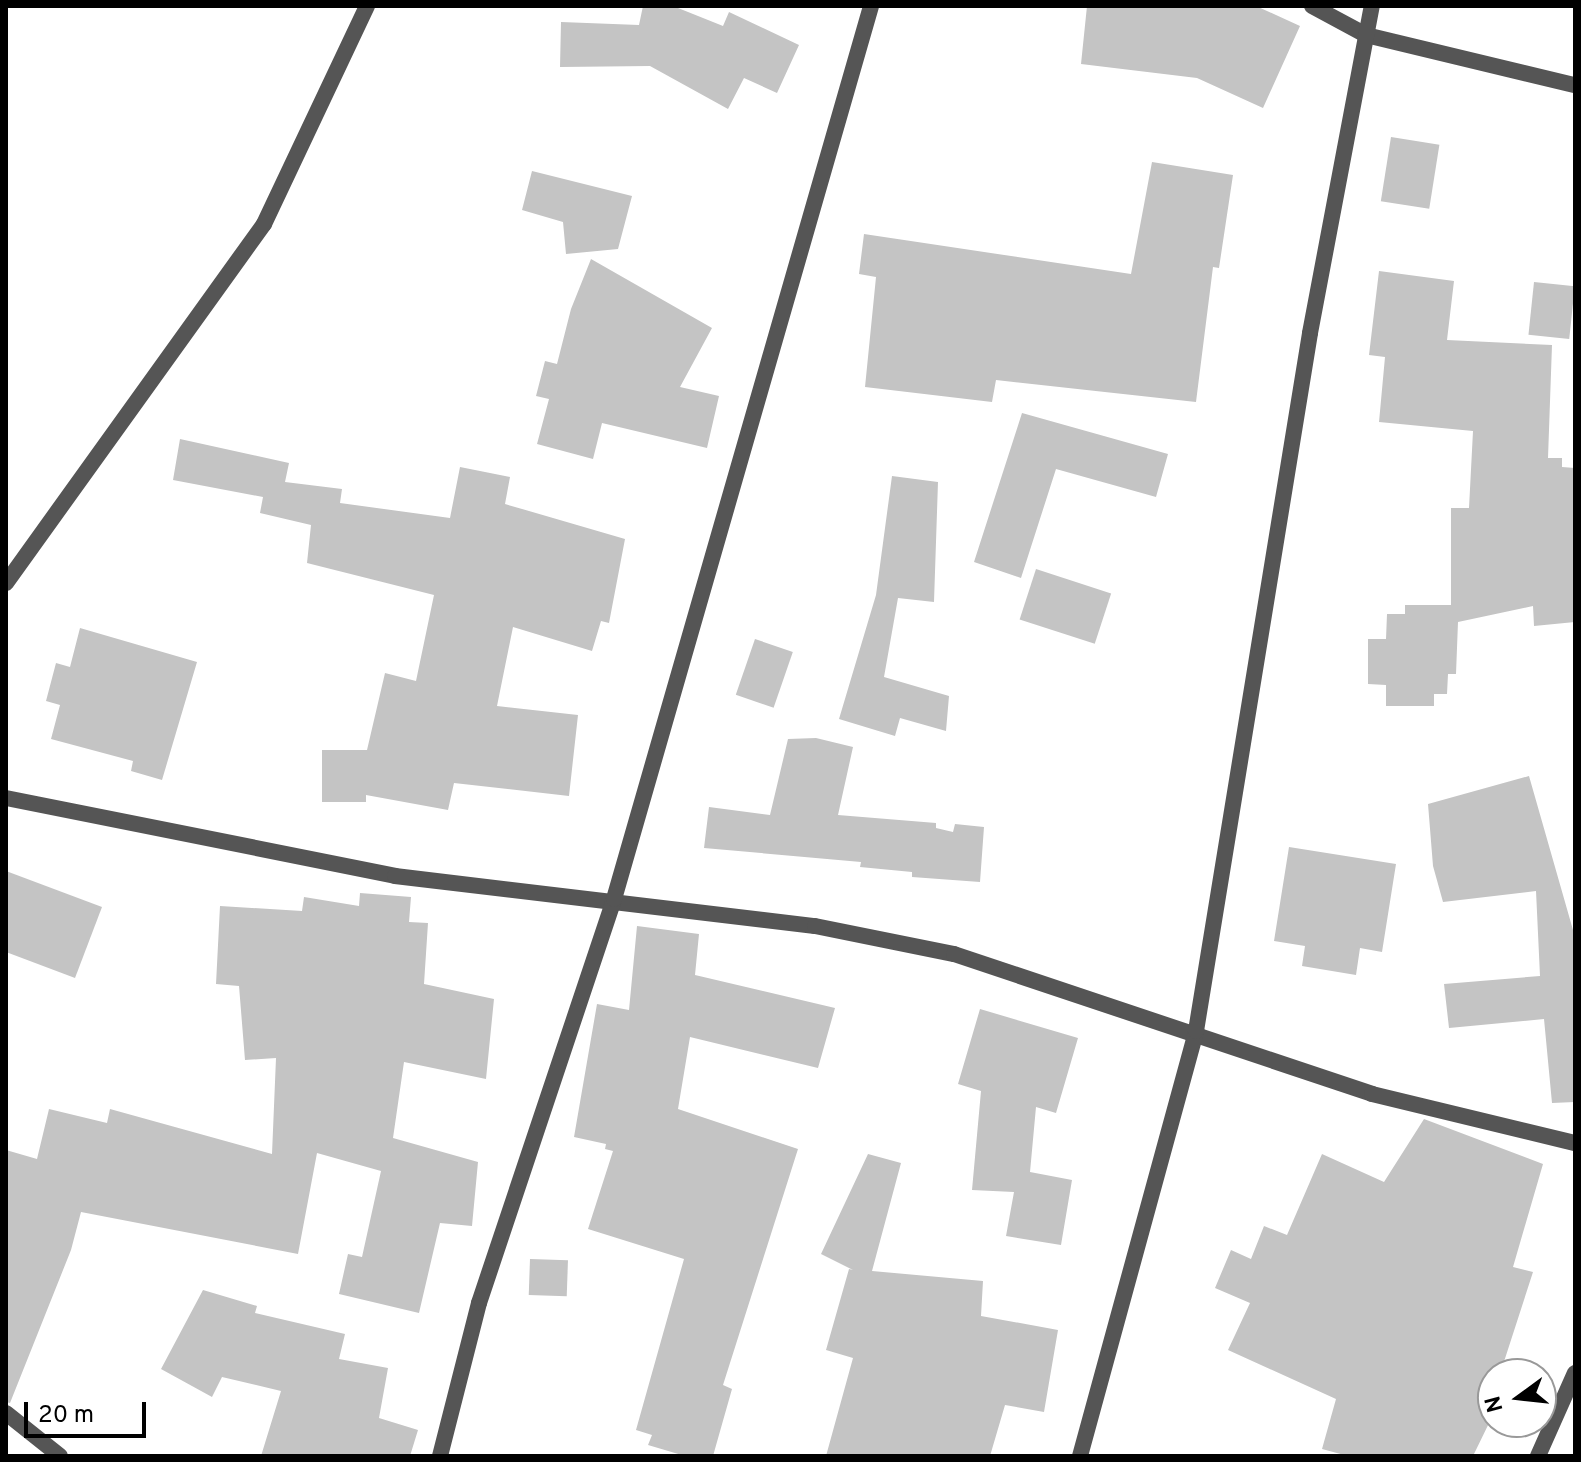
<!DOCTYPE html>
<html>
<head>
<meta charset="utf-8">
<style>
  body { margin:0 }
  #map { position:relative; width:1581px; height:1462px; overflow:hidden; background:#fff; font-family:Overpass,sans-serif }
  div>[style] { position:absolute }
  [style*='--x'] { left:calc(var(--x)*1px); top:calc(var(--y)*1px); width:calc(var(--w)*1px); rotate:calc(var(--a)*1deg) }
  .building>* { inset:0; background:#c4c4c4; transform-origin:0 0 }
  .minor>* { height:16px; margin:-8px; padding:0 8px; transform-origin:8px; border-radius:8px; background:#555 }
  span { translate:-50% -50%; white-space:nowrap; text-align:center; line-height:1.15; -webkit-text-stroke:8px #fff; paint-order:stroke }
  .frame { position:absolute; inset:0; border:8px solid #000; pointer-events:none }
  .north { position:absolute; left:1477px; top:1358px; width:80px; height:80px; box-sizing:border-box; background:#fff; border:2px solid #999; border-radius:50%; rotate:255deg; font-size:22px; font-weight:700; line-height:32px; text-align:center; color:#000 }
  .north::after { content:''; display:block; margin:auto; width:28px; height:36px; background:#000; clip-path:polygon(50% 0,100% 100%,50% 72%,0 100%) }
  .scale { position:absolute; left:24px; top:1402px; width:122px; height:36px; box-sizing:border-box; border:4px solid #000; border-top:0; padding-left:10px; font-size:24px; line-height:28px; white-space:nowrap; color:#000; -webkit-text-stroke:6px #fff; paint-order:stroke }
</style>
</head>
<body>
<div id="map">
  <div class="building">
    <div style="clip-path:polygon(643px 6px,673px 6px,723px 26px,729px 12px,799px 45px,777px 93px,744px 78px,728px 109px,650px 66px,560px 67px,561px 22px,639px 25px)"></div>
    <div style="clip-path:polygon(1087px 6px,1256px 6px,1300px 26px,1263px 108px,1197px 78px,1081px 64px)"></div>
    <div style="left:1391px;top:137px;width:49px;height:65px;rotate:9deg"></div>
    <div style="clip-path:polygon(1152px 162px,1233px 175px,1219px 268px,1213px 267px,1196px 402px,996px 380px,992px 402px,865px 387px,876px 277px,859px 274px,864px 234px,1131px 274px)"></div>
    <div style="clip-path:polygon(532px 171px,632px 196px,618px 249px,566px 254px,563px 222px,522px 210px)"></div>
    <div style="clip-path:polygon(591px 259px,712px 328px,680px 387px,719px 396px,707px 448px,602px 423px,593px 459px,537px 444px,549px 399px,536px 396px,545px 361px,557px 364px,571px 309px)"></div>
    <div style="clip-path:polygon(1379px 271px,1454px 281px,1447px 340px,1552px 345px,1548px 458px,1562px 458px,1562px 467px,1575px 468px,1575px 622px,1534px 626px,1533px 606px,1458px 622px,1456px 674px,1448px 674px,1447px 694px,1434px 694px,1434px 706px,1386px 706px,1386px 685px,1368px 684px,1368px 639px,1386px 639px,1387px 614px,1405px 614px,1405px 605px,1451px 605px,1451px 508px,1469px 508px,1473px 431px,1379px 422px,1385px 357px,1369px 355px)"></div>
    <div style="left:1534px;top:282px;width:41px;height:53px;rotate:6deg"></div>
    <div style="clip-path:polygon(1022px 413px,1168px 454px,1156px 497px,1056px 469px,1021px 578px,974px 562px)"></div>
    <div style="clip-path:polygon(180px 439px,289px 463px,285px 482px,342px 489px,340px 503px,450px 518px,460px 467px,510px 477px,505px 504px,625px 539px,609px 623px,601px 621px,592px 651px,513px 627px,497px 706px,578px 715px,569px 796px,454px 783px,448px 810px,366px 795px,366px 802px,322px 802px,322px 750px,367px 750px,385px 673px,416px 681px,434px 595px,307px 563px,311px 525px,260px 513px,263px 497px,173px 480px)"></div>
    <div style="clip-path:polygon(892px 476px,938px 482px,934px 602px,898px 598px,884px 677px,949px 696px,946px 731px,900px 718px,895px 736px,839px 719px,876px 595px)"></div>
    <div style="left:1036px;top:569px;width:79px;height:53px;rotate:18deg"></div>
    <div style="clip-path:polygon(80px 628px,197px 662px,162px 780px,131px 771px,133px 761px,51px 739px,60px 705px,46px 701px,56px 663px,70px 667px)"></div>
    <div style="left:755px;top:639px;width:40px;height:59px;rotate:19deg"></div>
    <div style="clip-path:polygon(816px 738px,853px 747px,838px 815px,936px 823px,936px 828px,953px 832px,955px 824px,984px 827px,980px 882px,912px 877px,912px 872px,860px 867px,861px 862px,704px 848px,709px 807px,770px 815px,788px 739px)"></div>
    <div style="clip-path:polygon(1529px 776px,1575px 937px,1575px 1102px,1552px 1103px,1544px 1019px,1449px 1028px,1444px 984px,1540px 976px,1536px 891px,1443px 902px,1433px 866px,1428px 804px)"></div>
    <div style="clip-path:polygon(1289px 847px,1396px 864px,1382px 952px,1360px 948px,1356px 975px,1302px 966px,1305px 946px,1274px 941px)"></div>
    <div style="clip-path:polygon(6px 871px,102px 907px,75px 978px,6px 952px)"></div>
    <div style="clip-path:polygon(360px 893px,411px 897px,409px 922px,428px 923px,424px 984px,494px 999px,486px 1079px,404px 1062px,393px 1138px,478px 1162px,472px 1226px,440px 1223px,419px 1313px,339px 1294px,348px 1254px,362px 1257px,381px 1171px,317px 1153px,298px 1254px,81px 1212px,71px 1250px,10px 1403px,6px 1402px,6px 1150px,37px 1159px,49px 1109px,107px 1123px,110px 1109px,272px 1154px,276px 1058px,245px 1060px,239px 986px,216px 984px,220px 906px,302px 911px,304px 897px,359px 906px)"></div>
    <div style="clip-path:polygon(637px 926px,699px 934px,695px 975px,835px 1008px,818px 1068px,690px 1037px,678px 1109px,798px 1149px,723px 1385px,732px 1389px,713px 1456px,685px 1456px,648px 1445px,652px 1435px,636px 1430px,684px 1259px,588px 1229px,613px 1151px,605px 1149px,606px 1144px,574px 1137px,597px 1004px,629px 1010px)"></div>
    <div style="clip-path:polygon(980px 1009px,1078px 1038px,1056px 1113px,1036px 1107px,1030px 1172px,1072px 1180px,1061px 1245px,1006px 1236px,1014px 1192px,972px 1190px,981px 1091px,958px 1084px)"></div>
    <div style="clip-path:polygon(1424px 1119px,1543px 1164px,1513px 1267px,1533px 1272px,1500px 1374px,1493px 1374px,1487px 1415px,1492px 1417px,1473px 1456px,1348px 1456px,1322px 1449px,1336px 1399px,1228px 1350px,1250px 1303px,1215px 1288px,1231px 1250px,1251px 1259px,1264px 1226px,1287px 1235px,1322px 1154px,1384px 1182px)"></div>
    <div style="clip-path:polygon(868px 1154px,901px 1163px,872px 1271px,983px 1281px,981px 1316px,1058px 1330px,1044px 1412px,1005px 1405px,990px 1456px,826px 1456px,853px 1358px,826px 1350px,849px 1269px,853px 1270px,821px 1254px)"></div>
    <div style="left:530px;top:1259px;width:38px;height:36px;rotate:2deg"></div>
    <div style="clip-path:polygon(203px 1290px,257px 1306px,255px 1313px,345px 1334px,339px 1359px,388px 1368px,379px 1418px,418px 1430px,410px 1456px,261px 1456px,281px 1391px,222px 1377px,212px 1397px,161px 1369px)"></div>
  </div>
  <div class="minor">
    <div style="--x:1312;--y:6;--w:61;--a:28.2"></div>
    <div style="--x:1366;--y:35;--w:215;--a:13.5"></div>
    <div style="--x:6;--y:583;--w:442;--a:-54.3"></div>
    <div style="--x:264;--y:224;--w:241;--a:-64.7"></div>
    <div style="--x:6;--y:798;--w:397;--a:11.3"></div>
    <div style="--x:395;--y:876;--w:423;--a:6.8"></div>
    <div style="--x:815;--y:926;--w:142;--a:11.4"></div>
    <div style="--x:954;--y:954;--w:441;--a:18.5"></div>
    <div style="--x:1372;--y:1094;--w:209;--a:13.6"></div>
    <div style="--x:6;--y:1413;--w:69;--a:38.5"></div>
    <div style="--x:440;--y:1456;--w:158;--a:-75.7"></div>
    <div style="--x:479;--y:1303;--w:426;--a:-71.5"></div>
    <div style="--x:614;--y:899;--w:929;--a:-73.94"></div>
    <div style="--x:1080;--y:1456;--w:441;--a:-74.7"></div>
    <div style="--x:1196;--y:1031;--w:707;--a:-80.72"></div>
    <div style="--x:1310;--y:333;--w:333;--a:-79.3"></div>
    <div style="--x:1538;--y:1456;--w:91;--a:-66"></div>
  </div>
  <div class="frame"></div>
  <div class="north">N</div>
  <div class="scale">20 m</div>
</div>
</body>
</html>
